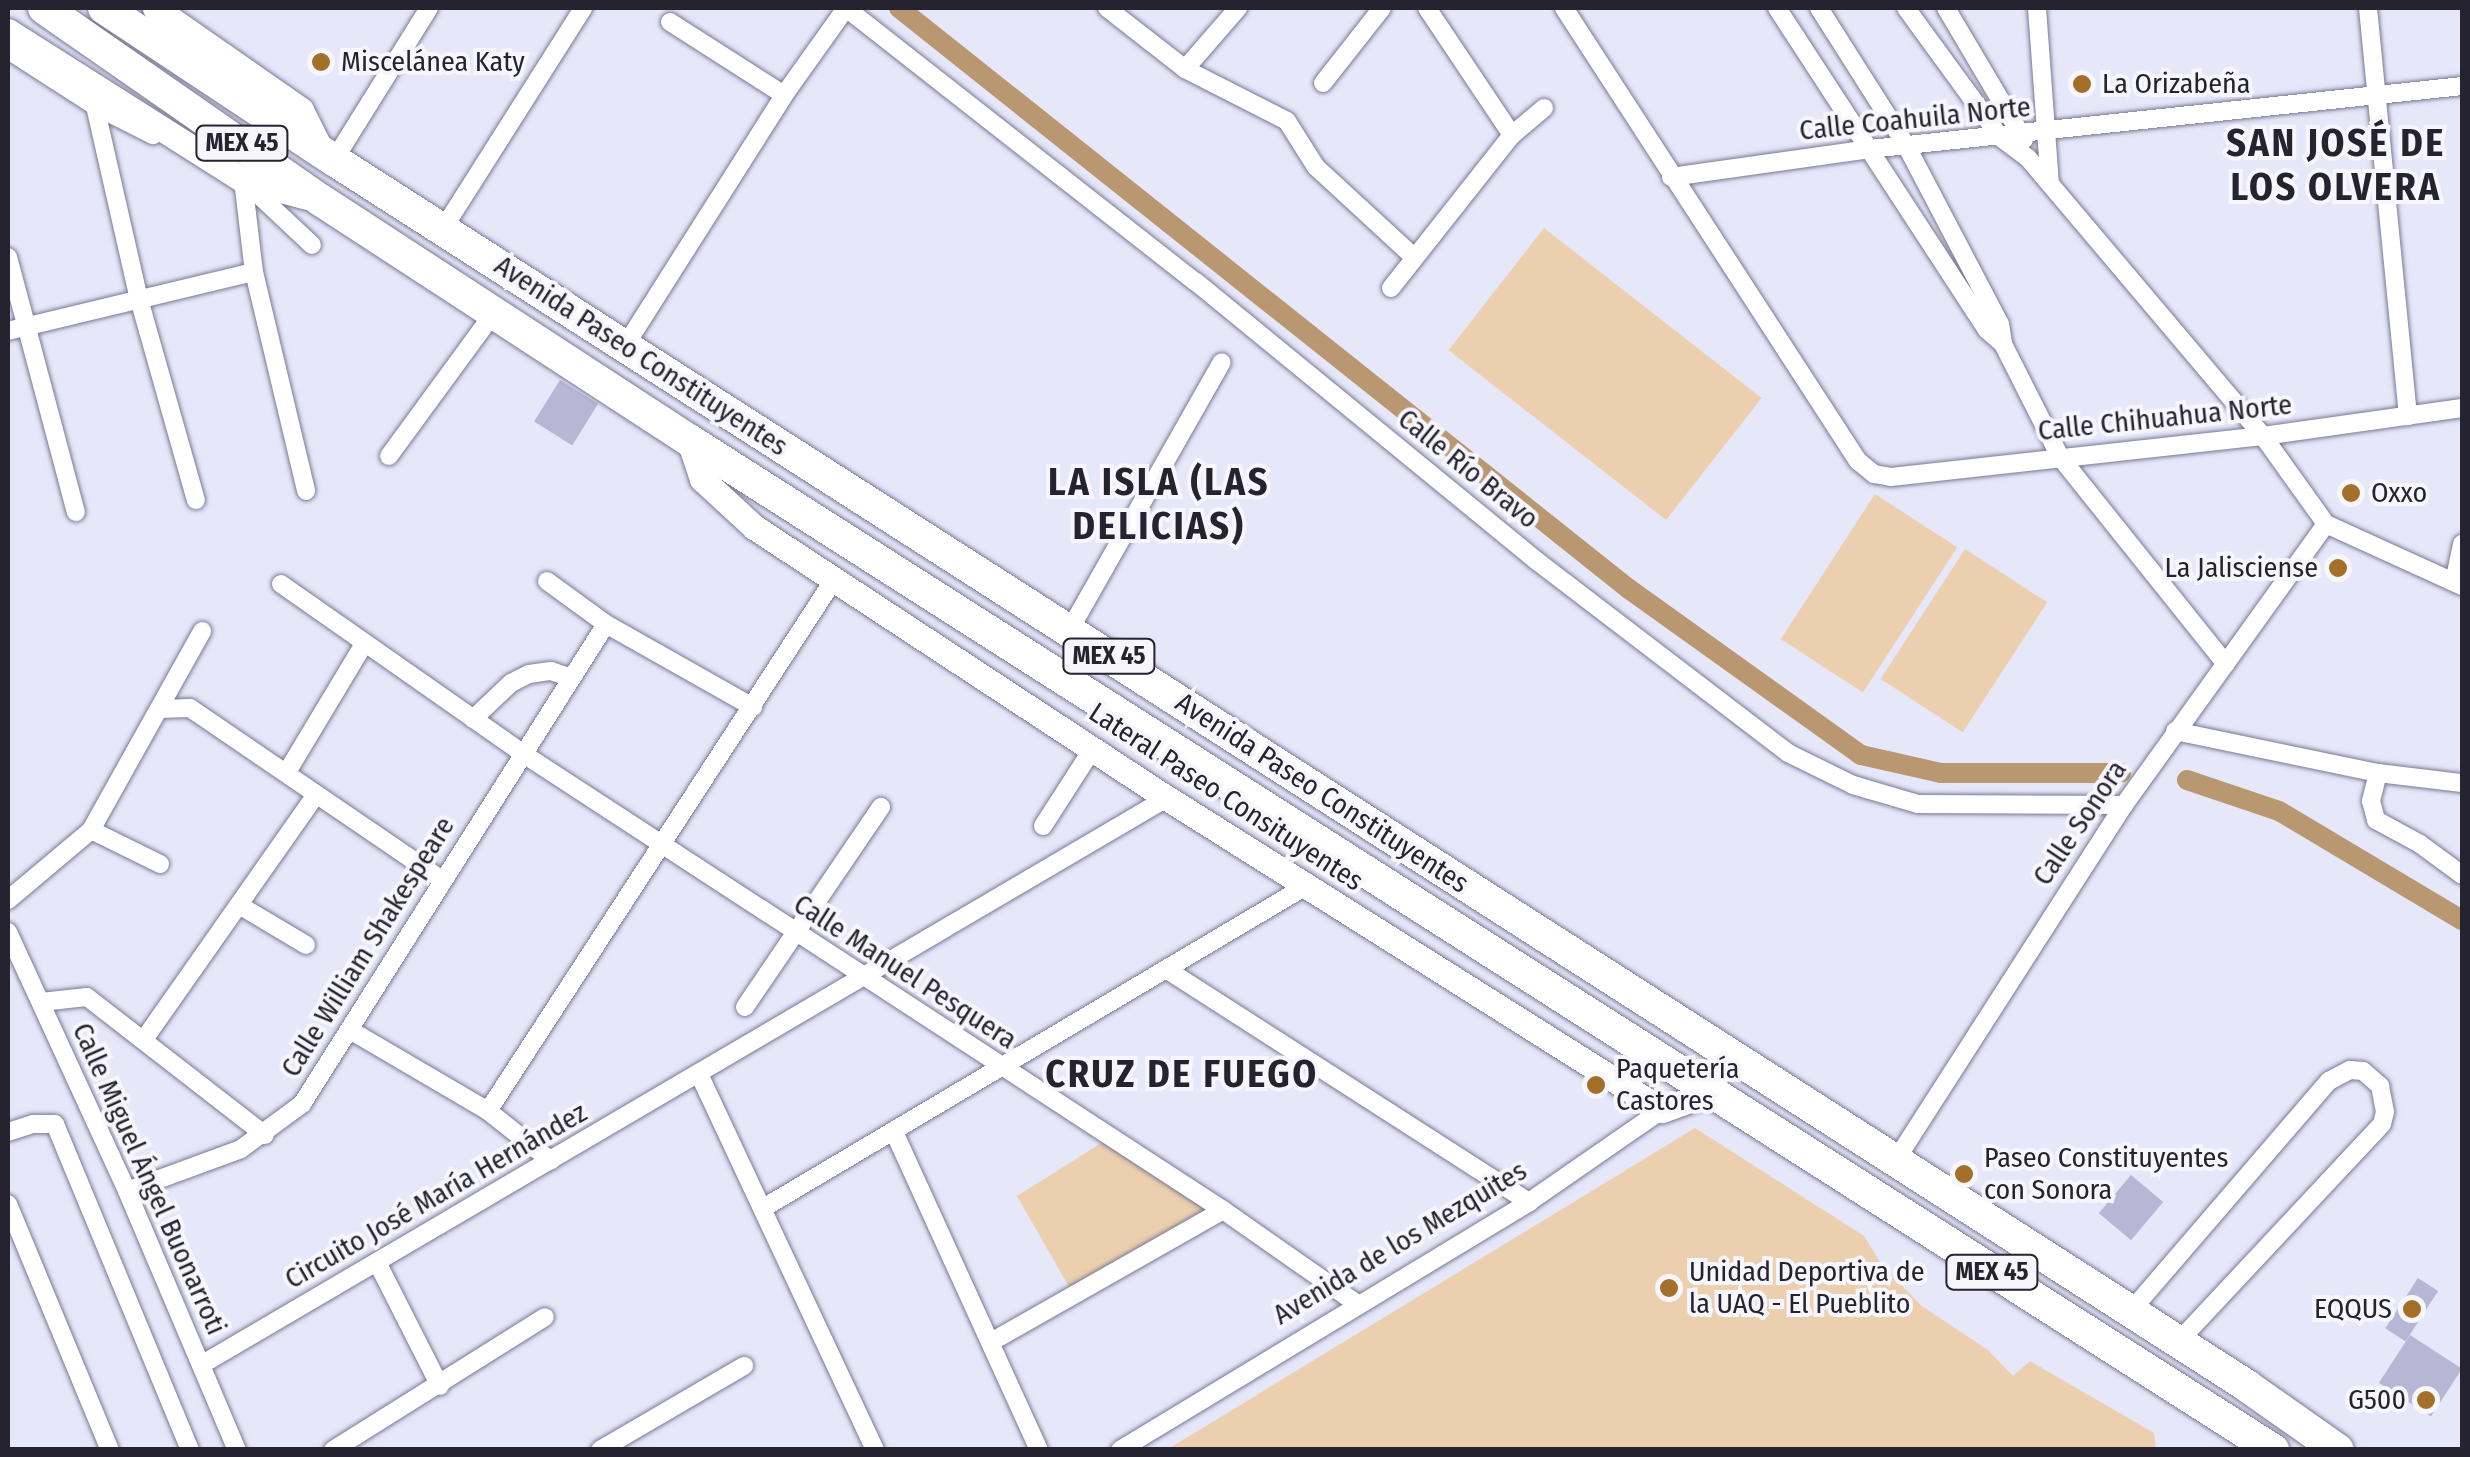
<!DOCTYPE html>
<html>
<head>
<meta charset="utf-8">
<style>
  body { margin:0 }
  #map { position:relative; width:2470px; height:1457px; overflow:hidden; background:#e7e7fa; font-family:"Fira Sans Condensed",sans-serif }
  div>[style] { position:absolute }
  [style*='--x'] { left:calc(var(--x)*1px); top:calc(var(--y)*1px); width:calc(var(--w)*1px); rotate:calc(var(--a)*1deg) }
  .green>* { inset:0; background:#eccfae; transform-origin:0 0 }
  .canal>* { height:20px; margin:-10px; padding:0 10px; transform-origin:10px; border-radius:10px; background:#b99770 }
  .building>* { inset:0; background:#b7b7d5; transform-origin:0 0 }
  .roads { filter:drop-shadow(0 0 2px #787893) drop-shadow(0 0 2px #787893) }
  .street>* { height:18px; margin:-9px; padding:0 9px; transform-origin:9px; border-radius:9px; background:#fff }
  .secondary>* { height:25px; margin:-12.5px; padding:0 12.5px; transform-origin:12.5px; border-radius:12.5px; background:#fff }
  .highway>* { height:32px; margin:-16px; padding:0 16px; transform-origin:16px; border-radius:16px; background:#fff }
  .dots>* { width:28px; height:28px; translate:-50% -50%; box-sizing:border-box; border:5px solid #f6f6fc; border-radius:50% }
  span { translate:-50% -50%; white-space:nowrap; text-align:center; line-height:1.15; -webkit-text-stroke:8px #f6f6fc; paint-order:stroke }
  .shield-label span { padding:2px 8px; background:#f6f6fc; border:2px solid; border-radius:8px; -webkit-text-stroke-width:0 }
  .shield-label { font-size:25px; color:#24232f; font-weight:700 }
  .poi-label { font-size:28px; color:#24232f }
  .left { translate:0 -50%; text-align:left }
  .right { translate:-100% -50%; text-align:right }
  .street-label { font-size:28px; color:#24232f }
  .district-label { font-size:38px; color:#24232f; font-weight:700; letter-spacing:2.5px }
  .frame { position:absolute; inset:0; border:10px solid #24232f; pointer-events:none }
</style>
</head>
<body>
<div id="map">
  <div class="green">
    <div style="left:1544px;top:228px;width:276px;height:155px;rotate:38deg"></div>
    <div style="left:1875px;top:494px;width:98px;height:173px;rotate:33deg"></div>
    <div style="left:1965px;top:549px;width:98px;height:155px;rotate:33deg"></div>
    <div style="clip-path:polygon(1695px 1128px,1864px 1236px,1884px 1268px,1923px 1307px,1988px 1350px,2013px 1376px,2030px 1361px,2154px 1433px,2156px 1449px,1168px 1449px)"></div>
    <div style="clip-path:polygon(1106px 1140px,1212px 1210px,1072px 1292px,1017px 1196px)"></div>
  </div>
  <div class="canal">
    <div style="--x:899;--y:8;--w:933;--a:38.52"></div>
    <div style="--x:1629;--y:589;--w:285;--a:35.6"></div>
    <div style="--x:1861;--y:755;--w:82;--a:12.7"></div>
    <div style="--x:1941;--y:773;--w:180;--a:0"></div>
    <div style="--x:2187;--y:780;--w:97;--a:18.6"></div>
    <div style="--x:2279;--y:811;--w:213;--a:30.8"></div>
  </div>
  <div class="building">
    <div style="left:560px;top:380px;width:45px;height:49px;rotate:32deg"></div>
    <div style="left:2131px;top:1175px;width:42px;height:50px;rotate:40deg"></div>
    <div style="left:2418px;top:1278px;width:24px;height:60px;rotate:33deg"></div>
    <div style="left:2410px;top:1335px;width:62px;height:57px;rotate:33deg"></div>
  </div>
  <div class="roads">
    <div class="street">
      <div style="--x:1107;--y:8;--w:99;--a:38"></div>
      <div style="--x:1185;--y:69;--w:114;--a:27"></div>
      <div style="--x:1287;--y:121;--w:54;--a:57.8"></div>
      <div style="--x:1316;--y:167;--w:133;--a:42.6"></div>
      <div style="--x:1427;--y:8;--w:153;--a:56.2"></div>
      <div style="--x:1564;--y:8;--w:540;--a:57.02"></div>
      <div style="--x:1858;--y:461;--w:21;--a:39"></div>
      <div style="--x:1874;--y:474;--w:17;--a:10"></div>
      <div style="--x:1891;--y:477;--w:374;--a:-6.3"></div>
      <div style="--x:2263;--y:436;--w:201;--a:-8"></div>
      <div style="--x:1777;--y:8;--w:384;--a:56.9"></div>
      <div style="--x:1987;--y:330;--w:21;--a:41"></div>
      <div style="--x:1819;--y:8;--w:162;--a:57.6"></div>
      <div style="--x:1906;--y:145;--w:202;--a:62.3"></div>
      <div style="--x:2000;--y:324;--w:20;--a:81"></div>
      <div style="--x:2003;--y:344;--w:127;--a:63.2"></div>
      <div style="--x:2060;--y:457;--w:265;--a:51.3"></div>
      <div style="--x:1906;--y:8;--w:160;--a:53.9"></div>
      <div style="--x:2000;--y:137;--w:35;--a:37"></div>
      <div style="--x:2028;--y:158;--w:364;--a:49.8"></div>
      <div style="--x:2263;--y:436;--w:108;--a:54.4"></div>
      <div style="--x:1946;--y:8;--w:153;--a:59.4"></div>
      <div style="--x:2037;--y:8;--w:176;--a:85.8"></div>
      <div style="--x:2368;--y:8;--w:410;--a:84.4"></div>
      <div style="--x:670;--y:22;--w:135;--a:32.6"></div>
      <div style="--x:8;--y:50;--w:103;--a:32.8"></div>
      <div style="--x:95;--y:106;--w:65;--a:26.6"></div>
      <div style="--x:1185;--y:69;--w:81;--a:-49"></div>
      <div style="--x:1323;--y:83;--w:95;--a:-51.8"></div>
      <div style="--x:95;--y:106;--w:198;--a:77.2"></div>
      <div style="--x:139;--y:299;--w:209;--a:74.2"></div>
      <div style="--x:334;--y:160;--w:179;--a:-58"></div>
      <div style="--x:1671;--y:177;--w:201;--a:-8"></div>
      <div style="--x:1870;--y:149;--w:595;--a:-6.07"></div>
      <div style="--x:243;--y:180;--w:93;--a:83.2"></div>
      <div style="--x:254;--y:272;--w:225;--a:76.6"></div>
      <div style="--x:247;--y:184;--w:89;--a:43.2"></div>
      <div style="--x:443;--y:229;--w:262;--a:-57.6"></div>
      <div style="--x:8;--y:257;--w:264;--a:75.1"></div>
      <div style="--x:1391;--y:288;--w:195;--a:-51.7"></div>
      <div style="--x:1512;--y:135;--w:42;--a:-40.2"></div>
      <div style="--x:8;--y:331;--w:253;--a:-13.5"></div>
      <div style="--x:625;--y:346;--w:297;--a:-57.6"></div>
      <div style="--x:784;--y:95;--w:107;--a:-54.5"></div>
      <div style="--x:846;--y:8;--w:444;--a:38.1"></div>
      <div style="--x:1196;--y:282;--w:441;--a:39.3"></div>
      <div style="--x:1537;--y:561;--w:316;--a:37.4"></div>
      <div style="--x:1788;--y:753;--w:72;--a:26.2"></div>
      <div style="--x:1853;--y:785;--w:68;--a:16.3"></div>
      <div style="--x:1918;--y:804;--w:206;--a:0.3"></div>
      <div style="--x:389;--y:456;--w:180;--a:-53.8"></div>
      <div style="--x:2326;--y:524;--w:149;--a:24.5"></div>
      <div style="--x:547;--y:581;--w:73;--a:36.1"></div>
      <div style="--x:606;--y:624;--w:169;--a:29.5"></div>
      <div style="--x:2454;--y:582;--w:39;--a:-78"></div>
      <div style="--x:281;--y:584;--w:294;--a:35"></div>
      <div style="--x:522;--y:753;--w:837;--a:33.1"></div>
      <div style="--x:1223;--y:1210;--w:164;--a:35"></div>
      <div style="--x:1069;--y:631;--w:309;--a:-60.4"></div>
      <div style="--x:159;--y:709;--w:31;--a:-2"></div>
      <div style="--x:190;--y:708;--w:305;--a:34.3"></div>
      <div style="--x:473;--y:719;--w:52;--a:-43.5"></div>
      <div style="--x:511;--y:683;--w:20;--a:-27"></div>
      <div style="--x:529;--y:674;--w:22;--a:-8"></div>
      <div style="--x:551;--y:671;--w:21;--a:19"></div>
      <div style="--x:2175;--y:731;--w:207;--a:11.7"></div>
      <div style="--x:2378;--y:773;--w:85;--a:6.8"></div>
      <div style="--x:287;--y:772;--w:149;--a:-59"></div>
      <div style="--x:2378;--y:773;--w:29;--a:104"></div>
      <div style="--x:2371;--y:801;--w:20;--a:75"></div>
      <div style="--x:2376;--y:820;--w:50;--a:28.6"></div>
      <div style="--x:2420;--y:844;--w:52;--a:36.4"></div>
      <div style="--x:1043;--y:826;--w:94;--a:-57.2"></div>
      <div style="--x:91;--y:830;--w:77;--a:26.2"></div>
      <div style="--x:8;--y:900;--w:109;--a:-40.1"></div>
      <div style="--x:91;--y:830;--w:228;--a:-60.8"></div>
      <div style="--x:239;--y:905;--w:78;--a:30.8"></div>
      <div style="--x:8;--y:932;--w:285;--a:65.3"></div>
      <div style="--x:127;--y:1191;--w:281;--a:67"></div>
      <div style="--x:1169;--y:971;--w:428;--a:32.7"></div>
      <div style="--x:41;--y:1002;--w:46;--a:-6.2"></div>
      <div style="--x:87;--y:997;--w:225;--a:37.8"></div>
      <div style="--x:745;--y:1007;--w:242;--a:-55.8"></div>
      <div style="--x:350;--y:1030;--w:160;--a:30.4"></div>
      <div style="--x:488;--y:1111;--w:80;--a:38.4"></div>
      <div style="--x:145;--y:1038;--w:297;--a:-54.9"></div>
      <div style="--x:699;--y:1074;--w:415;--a:64.9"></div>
      <div style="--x:488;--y:1111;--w:632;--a:-56.94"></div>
      <div style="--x:8;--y:1132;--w:26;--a:-18"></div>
      <div style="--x:33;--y:1124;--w:22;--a:0"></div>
      <div style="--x:55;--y:1124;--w:353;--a:67.5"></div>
      <div style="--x:895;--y:1134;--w:347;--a:65.5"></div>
      <div style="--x:1894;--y:1163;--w:426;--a:-57.3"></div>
      <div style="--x:2124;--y:805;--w:346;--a:-54.3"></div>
      <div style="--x:127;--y:1191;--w:121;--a:-20.2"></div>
      <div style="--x:241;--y:1149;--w:76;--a:-36.4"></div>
      <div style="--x:302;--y:1104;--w:568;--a:-57.65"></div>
      <div style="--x:8;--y:1204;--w:266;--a:67.5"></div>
      <div style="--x:765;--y:1207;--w:629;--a:-30.68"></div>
      <div style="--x:377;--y:1262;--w:139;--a:63.1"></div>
      <div style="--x:2130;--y:1312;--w:305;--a:-49.3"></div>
      <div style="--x:2329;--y:1081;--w:24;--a:-28"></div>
      <div style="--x:2350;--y:1070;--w:13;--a:4"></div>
      <div style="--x:2363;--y:1071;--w:23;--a:41"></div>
      <div style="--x:2380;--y:1086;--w:26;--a:79"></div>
      <div style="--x:2385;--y:1112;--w:12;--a:104"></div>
      <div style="--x:2382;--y:1124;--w:299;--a:133.1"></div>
      <div style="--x:991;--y:1342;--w:267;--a:-29.6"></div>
      <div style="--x:201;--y:1365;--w:1120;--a:-30.41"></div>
      <div style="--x:333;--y:1450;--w:250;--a:-32.1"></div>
      <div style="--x:600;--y:1450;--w:167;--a:-30.3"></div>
      <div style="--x:1120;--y:1450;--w:478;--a:-31.2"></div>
      <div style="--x:1529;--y:1202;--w:162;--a:-34.7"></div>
    </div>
    <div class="secondary">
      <div style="--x:155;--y:8;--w:178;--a:34.9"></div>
      <div style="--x:301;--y:110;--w:47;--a:63.4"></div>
      <div style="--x:8;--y:31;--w:278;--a:32.4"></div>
      <div style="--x:243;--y:180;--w:66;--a:14.9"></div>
      <div style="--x:689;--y:440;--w:41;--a:71.6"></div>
      <div style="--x:702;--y:479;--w:71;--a:42.7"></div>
      <div style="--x:754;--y:527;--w:494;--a:33.3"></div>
      <div style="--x:1167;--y:798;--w:585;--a:32.22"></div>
      <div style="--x:1662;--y:1110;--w:53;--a:-19.8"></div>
    </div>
    <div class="highway">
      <div style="--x:44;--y:8;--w:338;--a:34.8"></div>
      <div style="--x:322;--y:201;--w:438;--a:33.1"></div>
      <div style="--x:689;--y:440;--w:1879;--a:32.52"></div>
      <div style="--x:104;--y:8;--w:276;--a:33.5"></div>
      <div style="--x:334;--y:160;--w:2272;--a:32.65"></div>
      <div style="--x:2247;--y:1386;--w:111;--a:35.1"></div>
    </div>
  </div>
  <div class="dots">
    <div style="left:321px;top:62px;background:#a46f29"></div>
    <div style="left:2082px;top:84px;background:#a46f29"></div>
    <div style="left:2351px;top:493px;background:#a46f29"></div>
    <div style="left:2338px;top:568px;background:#a46f29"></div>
    <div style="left:1596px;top:1085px;background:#a46f29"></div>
    <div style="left:1964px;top:1174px;background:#a46f29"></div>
    <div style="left:1669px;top:1288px;background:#a46f29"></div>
    <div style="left:2412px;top:1309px;background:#a46f29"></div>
    <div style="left:2426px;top:1400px;background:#a46f29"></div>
  </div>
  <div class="shield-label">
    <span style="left:242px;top:143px">MEX 45</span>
    <span style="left:1109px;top:656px">MEX 45</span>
    <span style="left:1992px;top:1272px">MEX 45</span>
  </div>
  <div class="poi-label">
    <span class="left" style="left:341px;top:62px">Miscelánea Katy</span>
    <span class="left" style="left:2102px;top:84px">La Orizabeña</span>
    <span class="left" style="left:2371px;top:493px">Oxxo</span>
    <span class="right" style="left:2318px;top:568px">La Jalisciense</span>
    <span class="left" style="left:1616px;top:1085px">Paquetería<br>Castores</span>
    <span class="left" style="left:1984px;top:1174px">Paseo Constituyentes<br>con Sonora</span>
    <span class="left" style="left:1689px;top:1288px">Unidad Deportiva de<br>la UAQ - El Pueblito</span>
    <span class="right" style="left:2392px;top:1309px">EQQUS</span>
    <span class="right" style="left:2406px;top:1400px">G500</span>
  </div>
  <div class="street-label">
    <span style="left:1915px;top:119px;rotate:-6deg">Calle Coahuila Norte</span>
    <span style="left:641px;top:356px;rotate:33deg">Avenida Paseo Constituyentes</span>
    <span style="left:2165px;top:418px;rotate:-6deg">Calle Chihuahua Norte</span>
    <span style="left:1468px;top:469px;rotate:39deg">Calle Río Bravo</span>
    <span style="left:1322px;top:793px;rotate:33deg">Avenida Paseo Constituyentes</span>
    <span style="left:1226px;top:797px;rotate:33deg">Lateral Paseo Consituyentes</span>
    <span style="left:2080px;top:823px;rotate:-56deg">Calle Sonora</span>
    <span style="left:368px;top:947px;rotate:-58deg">Calle William Shakespeare</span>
    <span style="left:905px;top:972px;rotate:33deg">Calle Manuel Pesquera</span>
    <span style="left:149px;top:1179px;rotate:66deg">Calle Miguel Ángel Buonarroti</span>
    <span style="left:436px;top:1196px;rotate:-30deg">Circuito José María Hernández</span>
    <span style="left:1400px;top:1243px;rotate:-31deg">Avenida de los Mezquites</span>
  </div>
  <div class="district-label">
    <span style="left:2336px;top:166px">SAN JOSÉ DE<br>LOS OLVERA</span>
    <span style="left:1159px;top:505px">LA ISLA (LAS<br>DELICIAS)</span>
    <span style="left:1182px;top:1075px">CRUZ DE FUEGO</span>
  </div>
  <div class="frame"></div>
</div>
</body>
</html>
